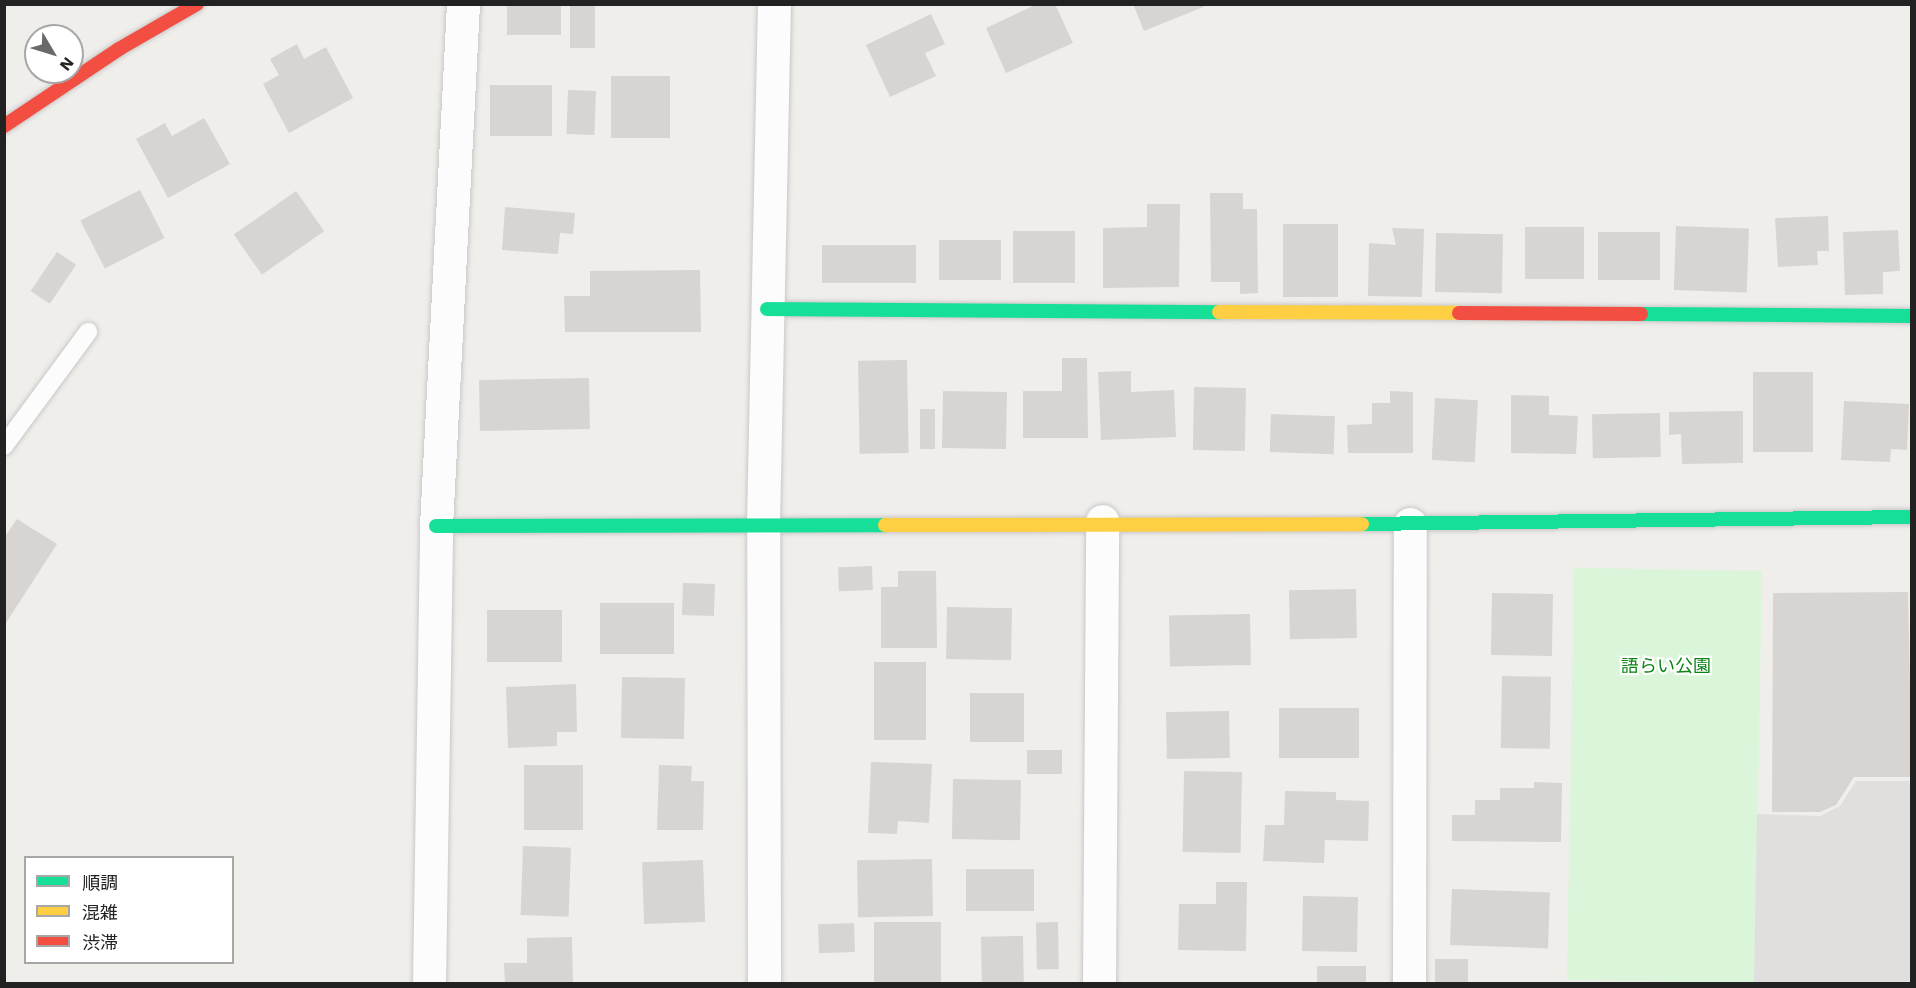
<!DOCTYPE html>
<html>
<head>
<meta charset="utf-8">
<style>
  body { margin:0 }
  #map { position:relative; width:1916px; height:988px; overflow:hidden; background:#f0eeeb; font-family:"Work Sans","Noto Sans JP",sans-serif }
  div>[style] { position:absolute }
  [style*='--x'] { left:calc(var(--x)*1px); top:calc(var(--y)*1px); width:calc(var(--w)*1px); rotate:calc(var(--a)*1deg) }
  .park>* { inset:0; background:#daf5da; transform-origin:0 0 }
  .parking>* { inset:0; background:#e0dfde }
  .building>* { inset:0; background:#d7d4d2; transform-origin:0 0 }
  .roads { filter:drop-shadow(0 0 2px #c9c8c7) drop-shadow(0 0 2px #c9c8c7) }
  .lane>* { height:18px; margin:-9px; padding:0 9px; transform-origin:9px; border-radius:9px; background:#fdfcfc }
  .street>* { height:33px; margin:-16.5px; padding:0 16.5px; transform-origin:16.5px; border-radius:16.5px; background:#fdfcfc }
  .fast>* { height:14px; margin:-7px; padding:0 7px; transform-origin:7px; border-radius:7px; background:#16e098 }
  .slow>* { height:14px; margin:-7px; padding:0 7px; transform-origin:7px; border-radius:7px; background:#ffcf43 }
  .jam>* { height:14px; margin:-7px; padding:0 7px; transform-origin:7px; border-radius:7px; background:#f24e42 }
  span { translate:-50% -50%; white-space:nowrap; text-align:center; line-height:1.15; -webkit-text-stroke:4.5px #fff; paint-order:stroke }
  .park-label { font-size:18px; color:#0c8416 }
  .frame { position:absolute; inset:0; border:6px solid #222; pointer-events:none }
  .legend { position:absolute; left:24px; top:856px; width:210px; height:108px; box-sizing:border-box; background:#fff; border:2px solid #a7a7a7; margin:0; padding:8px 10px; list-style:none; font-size:18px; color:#222 }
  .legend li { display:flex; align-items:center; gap:12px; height:30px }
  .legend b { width:30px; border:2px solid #a7a7a7 }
  .north { position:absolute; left:24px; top:24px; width:60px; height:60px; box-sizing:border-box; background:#fff; border:2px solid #a7a7a7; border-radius:50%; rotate:128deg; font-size:16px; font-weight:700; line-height:24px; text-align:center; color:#222 }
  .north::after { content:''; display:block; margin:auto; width:21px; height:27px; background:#6a6968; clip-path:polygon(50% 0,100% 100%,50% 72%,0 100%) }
</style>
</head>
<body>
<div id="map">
  <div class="park">
    <div style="left:1762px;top:571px;width:412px;height:188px;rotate:91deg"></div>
  </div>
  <div class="parking">
    <div style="clip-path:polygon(1856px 781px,1911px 781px,1911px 983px,1754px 983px,1757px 814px,1820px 816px,1840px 806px)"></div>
  </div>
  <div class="building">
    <div style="left:507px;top:4px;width:54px;height:31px"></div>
    <div style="left:570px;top:4px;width:25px;height:44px"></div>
    <div style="clip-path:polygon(1037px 4px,1055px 4px,1073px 43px,1006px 73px,986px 28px)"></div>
    <div style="clip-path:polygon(1133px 4px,1208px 4px,1208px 5px,1144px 31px)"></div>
    <div style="clip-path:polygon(931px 14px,945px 44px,925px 53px,936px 76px,890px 97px,866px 45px)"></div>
    <div style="clip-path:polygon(297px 44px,304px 59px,326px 47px,353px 98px,289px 133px,263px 84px,279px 75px,270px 59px)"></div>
    <div style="left:670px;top:76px;width:62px;height:59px;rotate:90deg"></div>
    <div style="left:490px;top:85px;width:62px;height:51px"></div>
    <div style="left:568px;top:90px;width:28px;height:44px;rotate:2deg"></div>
    <div style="clip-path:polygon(204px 118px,230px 164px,168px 198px,136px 139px,165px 123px,172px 136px)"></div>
    <div style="left:140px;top:190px;width:54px;height:67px;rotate:63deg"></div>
    <div style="left:296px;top:191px;width:49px;height:76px;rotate:55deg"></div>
    <div style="clip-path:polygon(1210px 193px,1243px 193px,1243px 209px,1257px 209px,1258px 293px,1240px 294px,1240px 282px,1211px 282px)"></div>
    <div style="clip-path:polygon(1147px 204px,1180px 204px,1179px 287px,1103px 288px,1103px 228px,1147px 227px)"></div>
    <div style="clip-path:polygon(505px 207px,575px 213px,573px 234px,560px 233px,558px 254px,502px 250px)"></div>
    <div style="clip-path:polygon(1828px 216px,1829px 251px,1817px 251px,1818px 265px,1778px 267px,1775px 218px)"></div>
    <div style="left:1283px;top:224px;width:55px;height:73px"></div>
    <div style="left:1676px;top:226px;width:73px;height:64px;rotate:2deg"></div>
    <div style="left:1525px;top:227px;width:59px;height:52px"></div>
    <div style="clip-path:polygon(1392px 228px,1424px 229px,1422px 297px,1368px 296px,1369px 243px,1396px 245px)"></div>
    <div style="clip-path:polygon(1898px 230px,1900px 271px,1883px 272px,1883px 294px,1845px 295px,1843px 232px)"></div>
    <div style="left:1075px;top:231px;width:52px;height:62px;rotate:90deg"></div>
    <div style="left:1598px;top:232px;width:62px;height:48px"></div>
    <div style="left:1436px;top:233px;width:67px;height:59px;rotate:1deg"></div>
    <div style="left:939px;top:240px;width:62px;height:40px"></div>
    <div style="left:822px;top:245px;width:94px;height:38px"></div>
    <div style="left:57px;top:252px;width:23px;height:47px;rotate:34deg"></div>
    <div style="clip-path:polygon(700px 270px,701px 332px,565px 332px,564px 296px,590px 296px,590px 271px)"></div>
    <div style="clip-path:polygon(1062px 358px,1087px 358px,1088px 438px,1023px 438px,1023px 391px,1062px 391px)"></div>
    <div style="left:907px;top:360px;width:93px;height:49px;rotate:89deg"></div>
    <div style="clip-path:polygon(1131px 371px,1131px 392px,1174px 390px,1176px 437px,1101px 440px,1098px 372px)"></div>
    <div style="left:1753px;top:372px;width:60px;height:80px"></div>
    <div style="left:589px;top:378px;width:51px;height:110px;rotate:89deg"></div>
    <div style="left:1194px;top:387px;width:52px;height:63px;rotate:1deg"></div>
    <div style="left:943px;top:391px;width:64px;height:57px;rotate:1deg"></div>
    <div style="clip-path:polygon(1390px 391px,1413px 392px,1413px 453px,1348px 453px,1347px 425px,1372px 424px,1372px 403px,1390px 403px)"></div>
    <div style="clip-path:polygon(1511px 395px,1549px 396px,1549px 415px,1578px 416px,1576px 454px,1511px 453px)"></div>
    <div style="left:1435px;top:398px;width:43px;height:62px;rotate:3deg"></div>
    <div style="clip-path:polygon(1844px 401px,1909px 404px,1907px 450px,1891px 449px,1890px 462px,1841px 460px)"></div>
    <div style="left:920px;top:409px;width:15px;height:40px"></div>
    <div style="clip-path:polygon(1743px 411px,1743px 463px,1682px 464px,1681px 434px,1669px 435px,1669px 412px)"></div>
    <div style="left:1660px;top:413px;width:44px;height:68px;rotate:89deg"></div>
    <div style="left:1271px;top:414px;width:64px;height:38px;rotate:2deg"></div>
    <div style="clip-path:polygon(17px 519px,57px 544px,4px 626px,4px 538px)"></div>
    <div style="left:872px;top:566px;width:24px;height:34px;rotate:88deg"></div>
    <div style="clip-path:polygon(898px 571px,936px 571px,937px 648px,881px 648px,881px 587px,898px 587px)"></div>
    <div style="left:683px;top:583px;width:32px;height:32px;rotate:2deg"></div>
    <div style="left:1356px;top:589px;width:49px;height:67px;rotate:89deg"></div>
    <div style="clip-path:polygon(1908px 592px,1912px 777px,1854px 777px,1836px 805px,1820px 812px,1772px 812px,1773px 593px)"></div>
    <div style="left:1492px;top:593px;width:61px;height:62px;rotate:1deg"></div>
    <div style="left:600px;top:603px;width:74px;height:51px"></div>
    <div style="left:947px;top:607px;width:65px;height:52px;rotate:1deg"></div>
    <div style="left:487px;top:610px;width:75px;height:52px"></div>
    <div style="left:1250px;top:614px;width:51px;height:81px;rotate:89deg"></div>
    <div style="left:874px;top:662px;width:52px;height:78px"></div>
    <div style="left:1502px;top:676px;width:49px;height:72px;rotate:1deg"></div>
    <div style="left:622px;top:677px;width:63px;height:61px;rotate:1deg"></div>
    <div style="clip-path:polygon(576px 684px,577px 732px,557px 732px,557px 746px,508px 748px,506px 687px)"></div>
    <div style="left:970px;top:693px;width:54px;height:49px"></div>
    <div style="left:1279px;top:708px;width:80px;height:50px"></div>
    <div style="left:1229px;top:711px;width:47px;height:63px;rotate:89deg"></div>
    <div style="left:1027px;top:750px;width:35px;height:24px"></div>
    <div style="clip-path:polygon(871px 762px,932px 764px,929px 823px,898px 821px,897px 834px,868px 833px)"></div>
    <div style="left:524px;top:765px;width:59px;height:65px"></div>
    <div style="clip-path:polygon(659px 765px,692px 766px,691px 781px,704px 781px,703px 830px,657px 830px)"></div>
    <div style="left:1184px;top:771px;width:58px;height:81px;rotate:1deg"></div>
    <div style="left:953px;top:779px;width:68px;height:60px;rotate:1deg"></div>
    <div style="clip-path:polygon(1534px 782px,1562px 783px,1561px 842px,1452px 841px,1452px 815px,1475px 815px,1475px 800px,1500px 800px,1500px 788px,1534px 788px)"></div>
    <div style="clip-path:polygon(1285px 791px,1336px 792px,1336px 800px,1369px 801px,1368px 841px,1325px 840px,1324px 863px,1263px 861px,1265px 825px,1284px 825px)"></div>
    <div style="left:523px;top:846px;width:48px;height:69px;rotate:2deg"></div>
    <div style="left:932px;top:859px;width:57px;height:75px;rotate:89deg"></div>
    <div style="left:703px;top:860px;width:62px;height:61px;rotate:88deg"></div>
    <div style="left:1034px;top:869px;width:42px;height:68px;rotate:90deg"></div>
    <div style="clip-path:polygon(1216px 882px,1247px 882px,1246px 951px,1178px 950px,1179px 904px,1216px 904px)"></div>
    <div style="left:1452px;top:889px;width:98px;height:56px;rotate:2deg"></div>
    <div style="left:1303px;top:896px;width:55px;height:55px;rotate:1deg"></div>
    <div style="left:874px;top:922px;width:67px;height:62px"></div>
    <div style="left:1058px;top:922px;width:47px;height:22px;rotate:89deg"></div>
    <div style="left:854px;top:923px;width:29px;height:36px;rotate:88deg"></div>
    <div style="left:1023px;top:936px;width:48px;height:42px;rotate:89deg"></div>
    <div style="clip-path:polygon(572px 937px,573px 984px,505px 984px,504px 963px,527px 963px,527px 938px)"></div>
    <div style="left:1435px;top:959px;width:33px;height:25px"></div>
    <div style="left:1317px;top:966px;width:49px;height:18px"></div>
  </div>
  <div class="roads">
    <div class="lane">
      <div style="--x:4;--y:446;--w:142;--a:-53.6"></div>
    </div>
    <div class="street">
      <div style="--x:429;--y:984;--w:458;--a:-89.1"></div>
      <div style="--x:436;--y:526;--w:523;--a:-87.04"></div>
      <div style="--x:764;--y:984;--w:461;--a:-90.1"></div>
      <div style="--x:763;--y:523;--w:519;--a:-88.79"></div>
      <div style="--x:1099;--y:984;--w:463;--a:-89.6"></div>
      <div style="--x:1409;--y:984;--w:460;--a:-89.9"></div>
    </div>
    <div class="fast">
      <div style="--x:767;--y:309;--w:452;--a:0.4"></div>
      <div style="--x:1641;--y:314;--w:271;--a:0.4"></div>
      <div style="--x:1362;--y:524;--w:550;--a:-0.73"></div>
      <div style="--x:436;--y:526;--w:449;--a:-0.1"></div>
    </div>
    <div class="slow">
      <div style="--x:1219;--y:312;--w:240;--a:0.2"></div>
      <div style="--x:885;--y:525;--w:477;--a:-0.1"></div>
    </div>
    <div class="jam">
      <div style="--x:4;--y:126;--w:138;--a:-33.8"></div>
      <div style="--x:119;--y:49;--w:90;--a:-30"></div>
      <div style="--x:1459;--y:313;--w:182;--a:0.3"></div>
    </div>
  </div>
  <div class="park-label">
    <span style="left:1666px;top:666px">語らい公園</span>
  </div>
  <div class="frame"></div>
  <ul class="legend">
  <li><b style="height:8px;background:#16e098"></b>順調</li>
  <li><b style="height:8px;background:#ffcf43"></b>混雑</li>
  <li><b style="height:8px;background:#f24e42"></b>渋滞</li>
  </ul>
  <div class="north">N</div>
</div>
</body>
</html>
